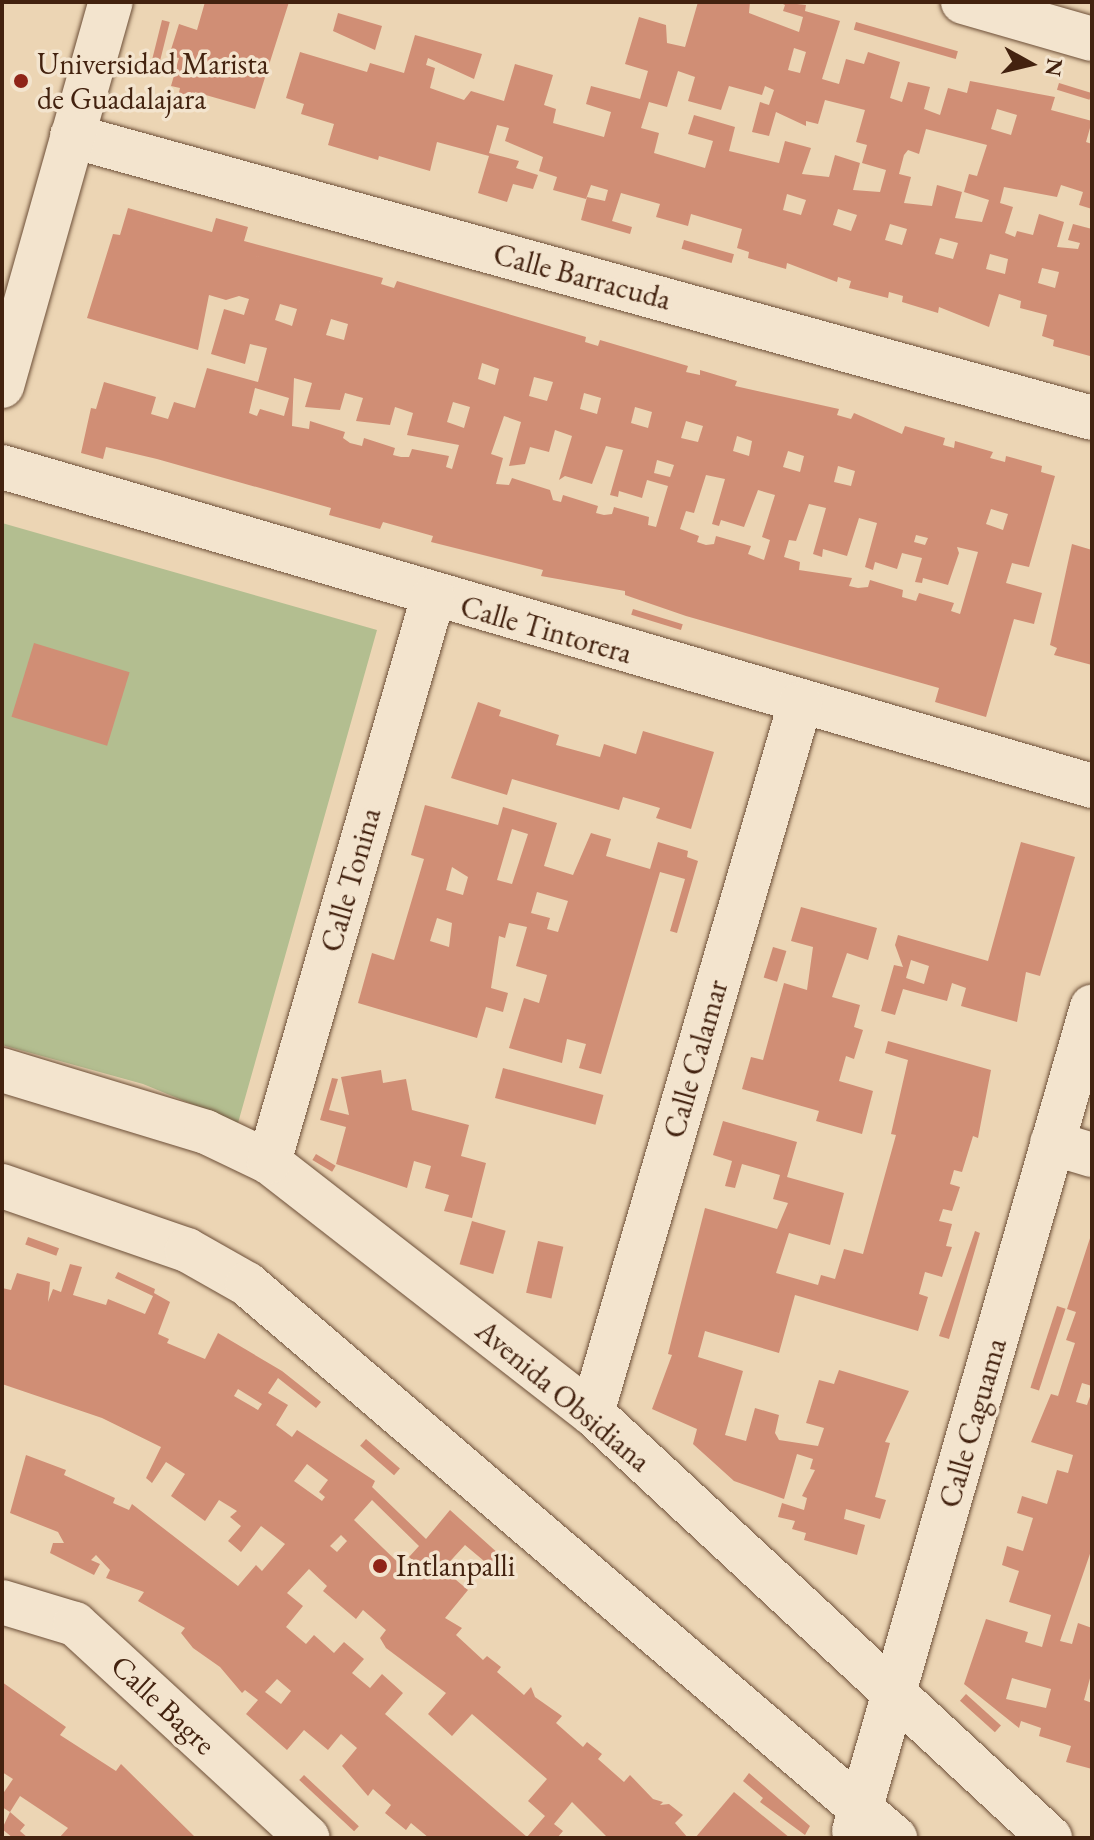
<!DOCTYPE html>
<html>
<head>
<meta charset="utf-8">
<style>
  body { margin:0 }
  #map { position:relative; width:1094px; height:1840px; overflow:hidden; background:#ecd5b4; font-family:"EB Garamond",serif }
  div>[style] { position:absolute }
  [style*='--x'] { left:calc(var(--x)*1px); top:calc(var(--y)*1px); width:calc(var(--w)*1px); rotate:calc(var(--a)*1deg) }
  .green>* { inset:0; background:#b3be90 }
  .building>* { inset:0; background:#d08e75; transform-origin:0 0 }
  .roads { filter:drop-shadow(0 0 2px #6d4f38) drop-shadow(0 0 2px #6d4f38) }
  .minor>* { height:44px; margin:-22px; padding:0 22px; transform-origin:22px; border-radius:22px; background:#f3e4ce }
  .dots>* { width:22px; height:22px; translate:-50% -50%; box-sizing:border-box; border:4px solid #f3e4ce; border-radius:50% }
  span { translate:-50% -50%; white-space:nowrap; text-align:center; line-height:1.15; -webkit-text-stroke:7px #f3e4ce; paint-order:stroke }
  .poi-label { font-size:30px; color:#43220f }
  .left { translate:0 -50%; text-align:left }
  .street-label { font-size:30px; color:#43220f }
  .frame { position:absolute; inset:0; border:4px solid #43220f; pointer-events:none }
  .north { position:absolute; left:990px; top:24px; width:80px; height:80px; -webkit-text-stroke:6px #f3e4ce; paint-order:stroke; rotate:98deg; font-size:22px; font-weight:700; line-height:32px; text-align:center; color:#43220f }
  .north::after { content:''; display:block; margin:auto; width:28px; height:36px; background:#43220f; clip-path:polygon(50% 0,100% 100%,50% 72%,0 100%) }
</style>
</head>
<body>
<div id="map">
  <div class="green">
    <div style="clip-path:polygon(2px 523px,377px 630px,238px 1123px,143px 1084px,2px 1045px)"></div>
  </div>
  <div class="building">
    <div style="clip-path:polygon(205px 2px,289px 2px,255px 109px,195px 92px,192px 103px,159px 99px,169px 93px,178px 97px,180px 88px,171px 86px,179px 58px,169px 56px,179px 24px,197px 30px)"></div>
    <div style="clip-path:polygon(evenodd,698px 2px,750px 2px,749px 13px,799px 32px,803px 17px,783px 11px,785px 5px,779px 2px,806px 5px,805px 11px,840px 21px,822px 79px,839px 84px,846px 59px,864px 64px,868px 52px,900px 62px,890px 98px,902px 102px,908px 82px,930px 87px,924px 109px,940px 115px,948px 88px,967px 93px,970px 81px,1055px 97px,1051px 110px,1092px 121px,1086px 142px,1092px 144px,1092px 209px,1079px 205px,1083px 192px,1061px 185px,1057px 197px,1004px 187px,1000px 203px,1013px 207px,1005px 233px,1015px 237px,1017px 231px,1033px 235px,1039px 214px,1064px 222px,1057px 247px,1078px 249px,1080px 243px,1068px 240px,1073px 224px,1092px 229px,1090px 356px,1053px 346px,1054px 340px,1042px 336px,1047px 315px,1020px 308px,1021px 301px,999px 294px,989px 327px,939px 307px,938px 313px,902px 302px,903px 296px,889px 292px,888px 298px,849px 288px,851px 281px,838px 277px,837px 282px,787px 263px,786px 269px,748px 258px,749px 252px,737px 248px,742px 229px,691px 214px,688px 226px,656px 217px,660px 204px,621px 193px,612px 221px,632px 227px,630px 234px,581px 220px,587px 197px,605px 201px,608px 190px,591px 185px,586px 199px,553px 190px,557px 177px,539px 171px,543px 157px,505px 141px,509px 128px,497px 125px,489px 153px,519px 161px,516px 168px,538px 175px,533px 189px,513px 184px,507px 202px,478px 193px,489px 156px,437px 142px,430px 171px,379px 156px,378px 160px,328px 145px,334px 124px,301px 114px,304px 104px,286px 98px,300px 52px,367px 72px,370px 63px,404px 73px,415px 35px,482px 54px,474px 79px,428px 58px,426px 65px,435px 68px,430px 88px,464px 100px,471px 91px,504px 101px,515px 64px,553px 75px,544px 105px,556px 109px,553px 123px,604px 137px,611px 112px,586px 104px,591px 86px,640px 99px,648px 71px,625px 64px,639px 17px,666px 25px,667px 43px,685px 47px,698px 2px,794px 48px,806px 52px,800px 73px,788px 70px,794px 48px,698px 2px,678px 71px,695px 77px,688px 101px,721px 110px,729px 86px,762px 95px,765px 86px,774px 90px,769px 105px,760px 102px,752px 132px,769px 136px,776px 112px,806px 126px,806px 121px,818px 124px,825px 100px,865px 110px,856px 142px,867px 145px,862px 163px,886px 170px,880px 192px,853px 190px,860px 163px,835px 155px,829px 177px,802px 174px,811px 148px,785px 141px,779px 163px,729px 151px,735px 127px,694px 115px,688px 134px,713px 141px,705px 168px,654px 153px,659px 133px,641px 128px,649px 102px,667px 107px,678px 71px,698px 2px,997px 109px,1017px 115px,1011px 135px,991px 129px,997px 109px,698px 2px,926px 129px,987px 145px,977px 176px,969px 174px,964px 192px,989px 200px,982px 222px,955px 218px,962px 192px,937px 185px,932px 206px,904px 203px,911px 177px,899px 174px,904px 155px,908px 150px,919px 154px,926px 129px,698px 2px,787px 194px,806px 200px,801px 215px,783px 210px,787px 194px,698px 2px,838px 209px,857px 215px,851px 231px,833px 225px,838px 209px,698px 2px,890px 224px,907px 229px,902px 245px,885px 240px,890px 224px,698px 2px,940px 238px,958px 243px,953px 259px,935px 254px,940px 238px,698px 2px,990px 254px,1008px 259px,1005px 274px,986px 269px,990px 254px,698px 2px,1042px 268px,1059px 272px,1055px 288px,1038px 283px,1042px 268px)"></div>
    <div style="clip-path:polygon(338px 13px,382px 26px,375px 50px,333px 31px)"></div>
    <div style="left:162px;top:20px;width:8px;height:41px;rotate:14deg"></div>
    <div style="left:856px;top:22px;width:106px;height:8px;rotate:16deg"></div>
    <div style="left:1059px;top:83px;width:34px;height:7px;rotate:17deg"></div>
    <div style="clip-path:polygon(evenodd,128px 208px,212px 232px,216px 218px,248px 227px,244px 241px,383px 278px,381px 284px,394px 288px,397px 281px,586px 337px,585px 342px,598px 346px,600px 340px,688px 366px,686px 372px,700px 375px,700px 370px,737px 381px,735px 386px,839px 409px,837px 415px,851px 419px,854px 413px,902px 434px,905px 426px,945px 438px,943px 445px,954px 448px,955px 441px,993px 452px,990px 458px,1005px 462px,1006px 456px,1042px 466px,1041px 472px,1055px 476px,1029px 567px,1012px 563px,1006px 583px,1042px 593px,1034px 624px,1014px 619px,986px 717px,935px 702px,939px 688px,686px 616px,625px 595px,625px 591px,541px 576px,543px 570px,431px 542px,433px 536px,383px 522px,380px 529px,329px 515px,331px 508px,157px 459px,106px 447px,103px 459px,81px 453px,91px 408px,96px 409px,104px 382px,156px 397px,151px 414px,168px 419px,174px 402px,195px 408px,207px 368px,258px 382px,267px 348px,250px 344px,245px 364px,211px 354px,224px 309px,244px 315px,249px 299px,239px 296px,226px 300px,209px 295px,198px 350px,87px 318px,113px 234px,120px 235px,128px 208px,280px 304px,297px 309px,292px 326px,275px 320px,280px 304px,128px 208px,331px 319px,348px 324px,344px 340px,326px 335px,331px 319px,128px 208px,482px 363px,499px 369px,495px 385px,478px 379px,482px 363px,128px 208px,534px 377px,553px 382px,547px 401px,529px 396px,534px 377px,128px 208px,294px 378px,312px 383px,305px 407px,340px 410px,345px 393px,363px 398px,356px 421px,390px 425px,395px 407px,413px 413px,407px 435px,459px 445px,452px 469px,446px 467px,449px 456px,412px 449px,409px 457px,401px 457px,393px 455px,395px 448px,364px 438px,362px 446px,350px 443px,343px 438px,345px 432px,310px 421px,309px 429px,292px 426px,294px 378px,128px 208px,255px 388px,289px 398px,284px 416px,260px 409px,257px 416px,249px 413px,255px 388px,128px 208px,584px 393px,601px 398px,597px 414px,580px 409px,584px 393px,128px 208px,453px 402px,470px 407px,464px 428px,447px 422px,453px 402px,128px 208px,635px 407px,652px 412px,648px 428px,631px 423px,635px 407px,128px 208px,504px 416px,521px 422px,509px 466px,525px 464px,530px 447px,549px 452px,555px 430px,572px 436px,559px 480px,565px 476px,592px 484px,606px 446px,623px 450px,610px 495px,618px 497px,619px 491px,642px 498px,647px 480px,668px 486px,656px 527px,648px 525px,649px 517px,614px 507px,612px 514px,604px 515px,596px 513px,598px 506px,563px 495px,561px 502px,553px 500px,550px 490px,512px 478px,509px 485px,496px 484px,503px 458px,491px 454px,504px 416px,128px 208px,686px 421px,703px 426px,698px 442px,681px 438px,686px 421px,128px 208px,737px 436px,752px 441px,749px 456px,733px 451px,737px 436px,128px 208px,788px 451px,804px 456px,800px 472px,783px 467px,788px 451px,128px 208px,657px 460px,674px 465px,670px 477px,654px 473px,657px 460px,128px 208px,838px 466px,855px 471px,851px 486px,834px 482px,838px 466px,128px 208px,706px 475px,725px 479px,712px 524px,719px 526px,721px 520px,744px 527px,758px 490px,775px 495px,762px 537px,770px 540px,764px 560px,748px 554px,751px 546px,716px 536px,714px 544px,706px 545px,697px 542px,699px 536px,680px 529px,686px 511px,694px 513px,706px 475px,128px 208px,809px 504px,826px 508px,813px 554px,822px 557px,823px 549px,847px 556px,859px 518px,877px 523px,865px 567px,873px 570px,875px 562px,897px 569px,902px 553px,922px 558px,915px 582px,922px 583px,923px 578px,948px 585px,959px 553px,957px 547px,978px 552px,960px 614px,951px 611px,954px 603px,919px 593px,916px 601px,902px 597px,903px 590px,870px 580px,868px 587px,858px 588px,849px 586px,852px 578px,799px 570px,800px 562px,784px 557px,789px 540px,796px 541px,809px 504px,128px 208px,991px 509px,1008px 514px,1003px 530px,986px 524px,991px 509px,128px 208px,916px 535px,928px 538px,925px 545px,914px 542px,916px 535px)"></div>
    <div style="left:684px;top:240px;width:52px;height:9px;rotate:16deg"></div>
    <div style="clip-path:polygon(1072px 544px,1092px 550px,1092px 665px,1054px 655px,1057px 648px,1050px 645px)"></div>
    <div style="left:633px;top:609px;width:52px;height:6px;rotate:17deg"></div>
    <div style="left:34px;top:643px;width:100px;height:77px;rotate:17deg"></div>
    <div style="clip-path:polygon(478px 702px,501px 710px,499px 716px,559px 735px,556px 745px,600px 757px,604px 744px,636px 754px,643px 731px,714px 752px,691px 829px,656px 818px,660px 808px,623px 797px,619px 810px,512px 779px,507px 795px,451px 778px)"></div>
    <div style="clip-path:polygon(evenodd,425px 805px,498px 825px,503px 807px,557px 823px,544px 866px,573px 875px,591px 833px,611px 839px,606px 856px,650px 869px,658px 842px,688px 851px,687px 857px,698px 861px,677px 933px,670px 931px,685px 879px,660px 872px,601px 1074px,579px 1068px,586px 1044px,567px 1039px,562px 1063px,509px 1048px,524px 998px,539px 1003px,547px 975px,516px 966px,527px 927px,509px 923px,505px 938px,499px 936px,491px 988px,508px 993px,503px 1012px,486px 1007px,477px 1038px,358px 1003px,372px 953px,394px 960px,424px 859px,411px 855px,425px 805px,512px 829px,528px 834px,512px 884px,497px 880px,512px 829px,425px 805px,452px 867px,468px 877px,463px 895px,446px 890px,452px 867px,425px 805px,537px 892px,568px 901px,558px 932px,547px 929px,550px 918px,531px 913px,537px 892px,425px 805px,437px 918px,452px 923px,449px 947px,430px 941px,437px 918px)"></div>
    <div style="clip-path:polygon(evenodd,1021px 842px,1075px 857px,1040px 976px,1026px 972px,1017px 1022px,961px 1006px,966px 988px,952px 983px,947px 1001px,903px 989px,895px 1015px,881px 1011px,894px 965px,903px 967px,895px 945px,898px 935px,988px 961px,1021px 842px,911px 960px,929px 966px,924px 984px,906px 978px,911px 960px)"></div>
    <div style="clip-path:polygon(801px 907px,877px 928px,868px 960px,847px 953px,832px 997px,860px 1005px,854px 1027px,863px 1030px,858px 1046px,854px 1059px,846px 1056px,839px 1081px,873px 1091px,862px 1134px,816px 1121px,819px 1111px,742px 1089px,751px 1057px,763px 1060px,784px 983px,807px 990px,813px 947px,791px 941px)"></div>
    <div style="left:773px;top:947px;width:14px;height:32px;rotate:17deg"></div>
    <div style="clip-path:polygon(888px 1041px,991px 1070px,978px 1138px,973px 1136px,962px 1172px,954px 1170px,950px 1184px,960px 1187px,952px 1211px,943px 1209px,939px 1221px,952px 1224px,946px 1246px,952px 1247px,942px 1277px,925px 1272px,919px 1294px,928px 1297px,918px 1331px,795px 1295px,779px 1353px,705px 1331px,698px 1357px,743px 1371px,725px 1435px,746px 1441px,755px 1408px,779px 1415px,775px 1433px,779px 1440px,818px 1446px,824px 1428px,806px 1423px,819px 1380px,834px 1384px,839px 1370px,909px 1391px,885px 1442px,890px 1443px,875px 1497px,886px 1500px,880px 1519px,846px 1509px,844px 1519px,865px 1525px,857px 1555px,804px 1540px,806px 1533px,792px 1529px,795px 1521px,778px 1517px,782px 1503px,804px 1510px,807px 1498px,802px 1496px,815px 1470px,810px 1469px,813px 1459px,797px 1454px,784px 1499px,734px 1481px,693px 1444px,697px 1429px,652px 1409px,672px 1355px,668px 1354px,705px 1208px,777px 1229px,788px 1203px,773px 1199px,780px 1175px,742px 1164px,735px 1188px,725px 1186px,732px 1161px,713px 1155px,723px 1121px,797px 1142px,787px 1177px,844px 1193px,830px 1245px,789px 1233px,776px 1273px,818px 1285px,821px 1275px,835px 1279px,844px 1249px,863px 1254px,896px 1135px,891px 1134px,908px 1060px,885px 1053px)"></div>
    <div style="left:503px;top:1068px;width:104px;height:31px;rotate:15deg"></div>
    <div style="clip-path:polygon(381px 1070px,383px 1083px,406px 1079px,412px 1110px,469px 1125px,461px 1156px,486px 1163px,472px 1218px,444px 1211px,449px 1195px,425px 1188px,431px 1166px,414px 1161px,407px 1188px,336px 1164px,346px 1127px,320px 1120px,332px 1078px,338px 1079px,329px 1110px,349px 1115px,341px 1077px)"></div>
    <div style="left:316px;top:1154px;width:23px;height:7px;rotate:31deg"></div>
    <div style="left:472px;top:1221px;width:35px;height:45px;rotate:16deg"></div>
    <div style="clip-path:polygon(975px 1231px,980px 1233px,949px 1339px,939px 1336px)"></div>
    <div style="clip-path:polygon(evenodd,1092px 1232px,1092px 1386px,1082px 1383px,1076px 1402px,1087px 1405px,1092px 1391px,1092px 1548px,1060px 1641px,1072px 1644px,1078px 1623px,1092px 1628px,1092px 1671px,1084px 1700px,1092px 1703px,1092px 1769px,1066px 1762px,1071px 1746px,1039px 1736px,1041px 1728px,1021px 1721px,1019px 1728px,964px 1684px,986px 1619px,1028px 1632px,1025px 1642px,1042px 1647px,1051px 1615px,1009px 1602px,1019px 1571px,1002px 1565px,1007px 1546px,1023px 1551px,1033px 1518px,1017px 1513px,1022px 1496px,1047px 1504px,1057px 1470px,1068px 1473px,1073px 1455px,1031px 1442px,1051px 1394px,1058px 1396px,1075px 1343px,1066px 1340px,1076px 1312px,1067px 1309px,1092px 1232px,1012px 1678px,1051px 1689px,1046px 1708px,1006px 1699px,1012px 1678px)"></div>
    <div style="left:28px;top:1237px;width:33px;height:8px;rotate:20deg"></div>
    <div style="left:538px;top:1241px;width:26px;height:53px;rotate:13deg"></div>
    <div style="clip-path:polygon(evenodd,70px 1264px,82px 1267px,73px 1295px,106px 1305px,108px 1299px,145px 1314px,153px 1296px,115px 1278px,118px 1272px,155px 1289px,154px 1293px,170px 1302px,158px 1334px,169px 1339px,167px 1343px,205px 1359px,218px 1333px,282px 1371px,321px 1402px,316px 1408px,278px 1378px,268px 1393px,288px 1405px,276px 1425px,292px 1437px,297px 1430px,375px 1481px,372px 1487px,426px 1539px,450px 1510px,500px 1555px,490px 1566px,465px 1545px,443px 1569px,468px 1590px,445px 1618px,462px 1628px,456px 1635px,483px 1660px,487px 1656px,501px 1667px,497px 1672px,524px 1695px,531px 1687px,535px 1697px,562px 1716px,556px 1723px,583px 1747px,587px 1742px,602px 1754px,598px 1759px,624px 1782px,630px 1775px,653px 1799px,663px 1802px,660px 1805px,669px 1804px,683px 1815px,675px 1823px,688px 1838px,608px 1838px,572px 1802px,554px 1824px,563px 1831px,557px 1838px,429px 1838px,411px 1823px,406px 1830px,385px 1813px,391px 1805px,373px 1789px,368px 1796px,342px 1766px,357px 1748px,341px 1734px,328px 1750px,304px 1730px,287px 1750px,246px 1714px,258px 1700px,245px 1690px,242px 1693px,220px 1667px,193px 1648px,181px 1633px,185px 1628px,138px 1601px,144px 1592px,106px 1578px,110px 1570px,96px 1555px,91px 1560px,100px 1564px,94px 1575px,50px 1553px,53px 1543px,64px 1543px,58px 1532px,10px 1513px,26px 1455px,66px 1470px,64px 1475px,115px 1498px,113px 1503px,129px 1510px,132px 1504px,238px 1586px,256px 1565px,262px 1571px,285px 1544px,261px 1526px,241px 1552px,228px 1541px,241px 1526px,230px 1517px,237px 1511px,219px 1500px,205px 1521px,171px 1496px,185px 1474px,166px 1462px,152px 1483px,146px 1478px,161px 1447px,102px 1418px,2px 1384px,2px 1288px,11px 1290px,17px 1273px,50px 1282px,48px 1302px,53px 1289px,61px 1292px,70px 1264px,238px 1389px,262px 1404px,258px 1410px,234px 1396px,238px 1389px,70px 1264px,307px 1464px,328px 1480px,319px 1492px,325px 1497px,322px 1501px,294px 1481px,307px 1464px,70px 1264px,372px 1500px,419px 1546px,409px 1557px,420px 1566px,412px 1576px,354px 1520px,372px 1500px,70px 1264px,341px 1535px,347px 1541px,337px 1552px,330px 1546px,341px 1535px,70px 1264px,309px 1569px,327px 1586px,323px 1591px,356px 1619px,363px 1610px,386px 1630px,380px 1638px,386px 1648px,446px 1693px,428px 1714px,452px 1736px,472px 1714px,547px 1779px,528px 1801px,545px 1816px,527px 1837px,385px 1714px,403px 1693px,382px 1674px,370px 1688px,352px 1673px,364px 1659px,344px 1642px,334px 1653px,314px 1635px,306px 1644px,286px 1627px,303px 1606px,287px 1593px,309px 1569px,70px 1264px,277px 1679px,291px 1691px,281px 1704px,265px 1692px,277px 1679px)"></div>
    <div style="left:1057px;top:1306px;width:9px;height:86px;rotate:18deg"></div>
    <div style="left:366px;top:1439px;width:45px;height:9px;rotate:41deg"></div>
    <div style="clip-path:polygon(2px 1682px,66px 1727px,60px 1735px,116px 1771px,121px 1764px,196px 1838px,59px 1838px,68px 1828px,20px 1796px,10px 1812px,2px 1807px,2px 1795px,13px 1779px,2px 1772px)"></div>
    <div style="left:966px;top:1694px;width:47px;height:9px;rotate:42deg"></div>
    <div style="clip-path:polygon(749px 1773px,810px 1826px,805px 1835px,760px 1802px,763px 1798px,743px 1781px)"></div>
    <div style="left:304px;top:1775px;width:75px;height:7px;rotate:43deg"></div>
    <div style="clip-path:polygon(734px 1792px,790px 1838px,695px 1838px)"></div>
    <div style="clip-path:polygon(10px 1812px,25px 1825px,20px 1831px,28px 1838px,13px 1838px,2px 1829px)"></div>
  </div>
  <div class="roads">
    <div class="minor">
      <div style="--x:963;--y:2;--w:134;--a:16"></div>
      <div style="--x:72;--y:136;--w:1058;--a:15.45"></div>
      <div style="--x:2;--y:386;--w:399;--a:-74.2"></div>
      <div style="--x:2;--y:467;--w:1136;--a:16.31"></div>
      <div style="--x:2;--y:1070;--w:213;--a:16.9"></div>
      <div style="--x:206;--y:1132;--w:70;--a:25.5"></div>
      <div style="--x:269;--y:1162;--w:409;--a:37.9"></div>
      <div style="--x:592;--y:1413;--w:625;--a:42.86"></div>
      <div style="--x:1052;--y:1143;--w:42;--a:16.7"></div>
      <div style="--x:269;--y:1162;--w:588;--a:-73.81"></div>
      <div style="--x:2;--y:1186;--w:196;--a:19.1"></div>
      <div style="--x:187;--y:1250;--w:69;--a:29.5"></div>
      <div style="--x:247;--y:1284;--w:853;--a:40.53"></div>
      <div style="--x:592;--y:1413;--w:739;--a:-73.65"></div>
      <div style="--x:2;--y:1602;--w:76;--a:16.8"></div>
      <div style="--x:75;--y:1624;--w:316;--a:42.6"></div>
      <div style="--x:854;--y:1831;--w:858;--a:-73.89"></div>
    </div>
  </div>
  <div class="dots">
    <div style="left:21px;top:81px;background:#8f2418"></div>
    <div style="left:380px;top:1566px;background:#8f2418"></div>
  </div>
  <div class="poi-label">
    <span class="left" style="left:37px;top:81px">Universidad Marista<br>de Guadalajara</span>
    <span class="left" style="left:396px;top:1566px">Intlanpalli</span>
  </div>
  <div class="street-label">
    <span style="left:582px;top:277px;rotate:15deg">Calle Barracuda</span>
    <span style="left:546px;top:630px;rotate:16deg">Calle Tintorera</span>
    <span style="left:351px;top:880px;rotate:-74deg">Calle Tonina</span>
    <span style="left:696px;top:1059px;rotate:-74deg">Calle Calamar</span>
    <span style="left:563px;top:1396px;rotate:40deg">Avenida Obsidiana</span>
    <span style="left:973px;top:1423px;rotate:-74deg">Calle Caguama</span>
    <span style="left:163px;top:1705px;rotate:43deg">Calle Bagre</span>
  </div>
  <div class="frame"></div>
  <div class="north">N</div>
</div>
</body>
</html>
